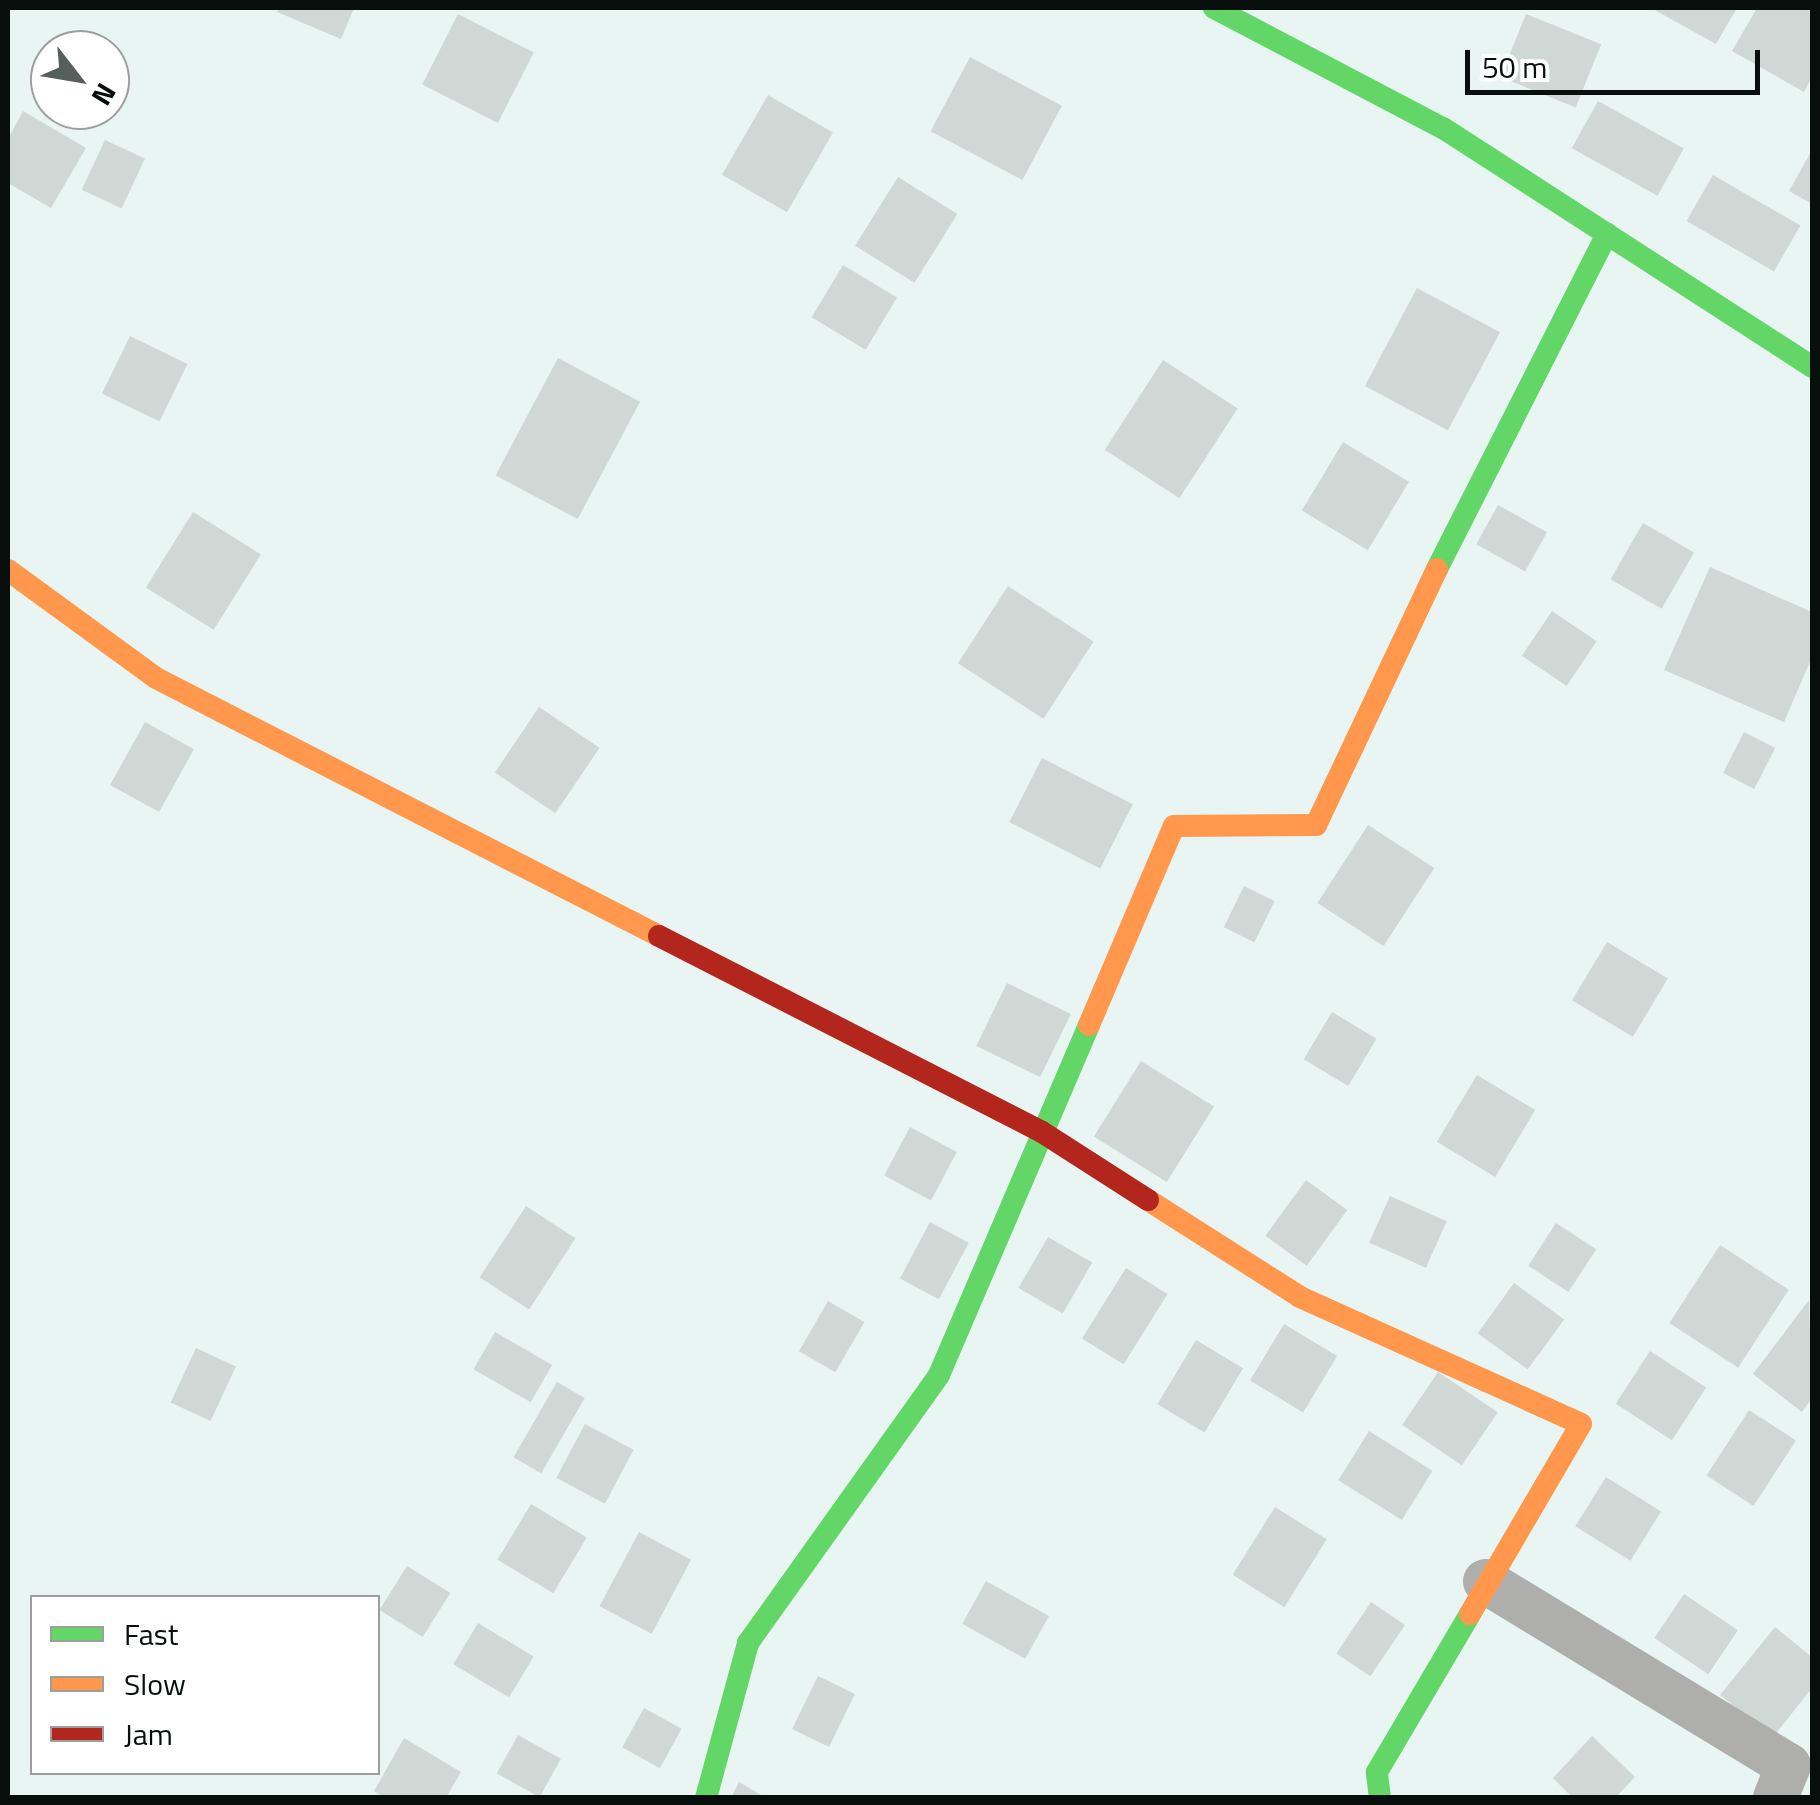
<!DOCTYPE html>
<html>
<head>
<meta charset="utf-8">
<style>
  body { margin:0 }
  #map { position:relative; width:1820px; height:1805px; overflow:hidden; background:#e9f5f2; font-family:"Titillium Web",sans-serif }
  div>[style] { position:absolute }
  [style*='--x'] { left:calc(var(--x)*1px); top:calc(var(--y)*1px); width:calc(var(--w)*1px); rotate:calc(var(--a)*1deg) }
  .building>* { inset:0; background:#cfd8d5; transform-origin:0 0 }
  .street>* { height:45px; margin:-22.5px; padding:0 22.5px; transform-origin:22.5px; border-radius:22.5px; background:#aeaeac }
  .fast>* { height:22px; margin:-11px; padding:0 11px; transform-origin:11px; border-radius:11px; background:#63d668 }
  .slow>* { height:22px; margin:-11px; padding:0 11px; transform-origin:11px; border-radius:11px; background:#ff974d }
  .jam>* { height:22px; margin:-11px; padding:0 11px; transform-origin:11px; border-radius:11px; background:#b3261e }
  span { translate:-50% -50%; white-space:nowrap; text-align:center; line-height:1.15; -webkit-text-stroke:8px #fff; paint-order:stroke }
  .frame { position:absolute; inset:0; border:10px solid #070e0c; pointer-events:none }
  .legend { position:absolute; left:30px; top:1595px; width:350px; height:180px; box-sizing:border-box; background:#fff; border:2px solid #9c9f9e; margin:0; padding:12px 18px; list-style:none; font-size:30px; color:#070e0c }
  .legend li { display:flex; align-items:center; gap:20px; height:50px }
  .legend b { width:50px; border:2px solid #9c9f9e }
  .north { position:absolute; left:30px; top:30px; width:100px; height:100px; box-sizing:border-box; background:#fff; border:2px solid #9c9f9e; border-radius:50%; rotate:121deg; font-size:28px; font-weight:700; line-height:40px; text-align:center; color:#070e0c }
  .north::after { content:''; display:block; margin:auto; width:35px; height:45px; background:#565f5c; clip-path:polygon(50% 0,100% 100%,50% 72%,0 100%) }
  .scale { position:absolute; left:1465px; top:50px; width:295px; height:45px; box-sizing:border-box; border:5px solid #070e0c; border-top:0; padding-left:12px; font-size:30px; line-height:35px; white-space:nowrap; color:#070e0c; -webkit-text-stroke:8px #fff; paint-order:stroke }
</style>
</head>
<body>
<div id="map">
  <div class="building">
    <div style="clip-path:polygon(279px 8px,354px 8px,341px 39px,277px 12px)"></div>
    <div style="clip-path:polygon(1651px 8px,1737px 8px,1716px 44px)"></div>
    <div style="clip-path:polygon(1757px 8px,1812px 8px,1812px 77px,1804px 92px,1732px 51px)"></div>
    <div style="left:458px;top:14px;width:85px;height:79px;rotate:27deg"></div>
    <div style="left:1526px;top:14px;width:81px;height:68px;rotate:22deg"></div>
    <div style="left:970px;top:57px;width:104px;height:84px;rotate:28deg"></div>
    <div style="left:768px;top:95px;width:75px;height:92px;rotate:30deg"></div>
    <div style="left:1598px;top:101px;width:98px;height:54px;rotate:29deg"></div>
    <div style="clip-path:polygon(23px 111px,86px 148px,51px 208px,8px 183px,8px 139px)"></div>
    <div style="left:105px;top:140px;width:44px;height:55px;rotate:25deg"></div>
    <div style="clip-path:polygon(1812px 150px,1812px 204px,1789px 191px)"></div>
    <div style="left:1713px;top:175px;width:101px;height:53px;rotate:30deg"></div>
    <div style="left:898px;top:177px;width:70px;height:81px;rotate:32deg"></div>
    <div style="left:843px;top:265px;width:63px;height:61px;rotate:31deg"></div>
    <div style="left:1417px;top:288px;width:94px;height:111px;rotate:28deg"></div>
    <div style="left:130px;top:336px;width:64px;height:64px;rotate:26deg"></div>
    <div style="left:558px;top:358px;width:93px;height:133px;rotate:28deg"></div>
    <div style="left:1163px;top:360px;width:89px;height:107px;rotate:33deg"></div>
    <div style="left:1343px;top:442px;width:77px;height:80px;rotate:31deg"></div>
    <div style="left:1498px;top:505px;width:56px;height:45px;rotate:29deg"></div>
    <div style="left:193px;top:512px;width:80px;height:89px;rotate:32deg"></div>
    <div style="left:1643px;top:523px;width:59px;height:65px;rotate:30deg"></div>
    <div style="clip-path:polygon(1710px 567px,1812px 612px,1812px 657px,1784px 722px,1664px 670px)"></div>
    <div style="left:1008px;top:586px;width:102px;height:92px;rotate:33deg"></div>
    <div style="left:1552px;top:611px;width:54px;height:54px;rotate:34deg"></div>
    <div style="left:539px;top:707px;width:73px;height:79px;rotate:34deg"></div>
    <div style="left:145px;top:722px;width:56px;height:72px;rotate:29deg"></div>
    <div style="left:1744px;top:732px;width:35px;height:46px;rotate:27deg"></div>
    <div style="left:1042px;top:758px;width:102px;height:72px;rotate:27deg"></div>
    <div style="left:1368px;top:825px;width:79px;height:93px;rotate:33deg"></div>
    <div style="left:1244px;top:886px;width:34px;height:46px;rotate:26deg"></div>
    <div style="left:1607px;top:942px;width:71px;height:68px;rotate:31deg"></div>
    <div style="left:1007px;top:983px;width:71px;height:70px;rotate:26deg"></div>
    <div style="left:1332px;top:1012px;width:52px;height:55px;rotate:31deg"></div>
    <div style="left:1141px;top:1061px;width:86px;height:89px;rotate:32deg"></div>
    <div style="left:1477px;top:1075px;width:68px;height:78px;rotate:31deg"></div>
    <div style="left:910px;top:1127px;width:53px;height:55px;rotate:28deg"></div>
    <div style="left:1306px;top:1180px;width:51px;height:69px;rotate:36deg"></div>
    <div style="left:1390px;top:1196px;width:62px;height:51px;rotate:24deg"></div>
    <div style="left:526px;top:1206px;width:59px;height:85px;rotate:33deg"></div>
    <div style="left:930px;top:1222px;width:44px;height:64px;rotate:28deg"></div>
    <div style="left:1556px;top:1223px;width:48px;height:51px;rotate:33deg"></div>
    <div style="left:1048px;top:1237px;width:51px;height:59px;rotate:30deg"></div>
    <div style="left:1720px;top:1245px;width:82px;height:93px;rotate:33deg"></div>
    <div style="left:1126px;top:1268px;width:49px;height:83px;rotate:32deg"></div>
    <div style="left:1514px;top:1283px;width:62px;height:62px;rotate:36deg"></div>
    <div style="clip-path:polygon(1809px 1300px,1812px 1398px,1802px 1412px,1753px 1374px)"></div>
    <div style="left:828px;top:1301px;width:42px;height:58px;rotate:30deg"></div>
    <div style="left:1284px;top:1324px;width:62px;height:66px;rotate:31deg"></div>
    <div style="left:495px;top:1332px;width:66px;height:43px;rotate:30deg"></div>
    <div style="left:1196px;top:1340px;width:55px;height:75px;rotate:31deg"></div>
    <div style="left:196px;top:1348px;width:44px;height:60px;rotate:25deg"></div>
    <div style="left:1650px;top:1351px;width:67px;height:63px;rotate:33deg"></div>
    <div style="left:1438px;top:1372px;width:72px;height:64px;rotate:34deg"></div>
    <div style="left:557px;top:1382px;width:32px;height:87px;rotate:30deg"></div>
    <div style="left:1749px;top:1410px;width:56px;height:78px;rotate:33deg"></div>
    <div style="left:585px;top:1424px;width:55px;height:61px;rotate:28deg"></div>
    <div style="left:1369px;top:1431px;width:75px;height:58px;rotate:32deg"></div>
    <div style="left:1606px;top:1477px;width:65px;height:58px;rotate:32deg"></div>
    <div style="left:531px;top:1504px;width:65px;height:65px;rotate:31deg"></div>
    <div style="left:1275px;top:1507px;width:61px;height:80px;rotate:32deg"></div>
    <div style="left:639px;top:1532px;width:59px;height:84px;rotate:28deg"></div>
    <div style="left:407px;top:1566px;width:51px;height:52px;rotate:32deg"></div>
    <div style="left:986px;top:1581px;width:72px;height:49px;rotate:29deg"></div>
    <div style="left:1684px;top:1594px;width:65px;height:53px;rotate:34deg"></div>
    <div style="left:1371px;top:1602px;width:41px;height:62px;rotate:34deg"></div>
    <div style="left:478px;top:1623px;width:65px;height:48px;rotate:31deg"></div>
    <div style="clip-path:polygon(1775px 1627px,1812px 1657px,1812px 1688px,1773px 1737px,1720px 1695px)"></div>
    <div style="left:818px;top:1676px;width:41px;height:59px;rotate:26deg"></div>
    <div style="left:644px;top:1708px;width:43px;height:45px;rotate:29deg"></div>
    <div style="left:518px;top:1735px;width:49px;height:44px;rotate:29deg"></div>
    <div style="clip-path:polygon(1592px 1736px,1635px 1777px,1615px 1798px,1573px 1798px,1553px 1778px)"></div>
    <div style="clip-path:polygon(404px 1738px,461px 1772px,446px 1798px,385px 1798px,374px 1791px)"></div>
    <div style="clip-path:polygon(739px 1782px,766px 1798px,731px 1798px)"></div>
  </div>
  <div class="street">
    <div style="--x:1485;--y:1581;--w:354;--a:31.3"></div>
    <div style="--x:1788;--y:1765;--w:35;--a:112"></div>
  </div>
  <div class="fast">
    <div style="--x:1214;--y:8;--w:259;--a:27.7"></div>
    <div style="--x:1443;--y:128;--w:440;--a:32.9"></div>
    <div style="--x:1437;--y:569;--w:376;--a:-63.1"></div>
    <div style="--x:706;--y:1798;--w:161;--a:-74.8"></div>
    <div style="--x:748;--y:1643;--w:329;--a:-54.5"></div>
    <div style="--x:939;--y:1375;--w:381;--a:-66.8"></div>
    <div style="--x:1380;--y:1798;--w:26;--a:-97"></div>
    <div style="--x:1377;--y:1772;--w:183;--a:-59.5"></div>
  </div>
  <div class="slow">
    <div style="--x:8;--y:570;--w:183;--a:36.1"></div>
    <div style="--x:156;--y:678;--w:565;--a:27.15"></div>
    <div style="--x:1089;--y:1025;--w:216;--a:-66.9"></div>
    <div style="--x:1174;--y:826;--w:142;--a:-0.4"></div>
    <div style="--x:1316;--y:825;--w:283;--a:-64.7"></div>
    <div style="--x:1148;--y:1200;--w:180;--a:32.5"></div>
    <div style="--x:1300;--y:1297;--w:308;--a:24.3"></div>
    <div style="--x:1581;--y:1424;--w:220;--a:120.3"></div>
  </div>
  <div class="jam">
    <div style="--x:659;--y:936;--w:430;--a:27.1"></div>
    <div style="--x:1042;--y:1132;--w:126;--a:32.7"></div>
  </div>
  <div class="frame"></div>
  <ul class="legend">
  <li><b style="height:12px;background:#63d668"></b>Fast</li>
  <li><b style="height:12px;background:#ff974d"></b>Slow</li>
  <li><b style="height:12px;background:#b3261e"></b>Jam</li>
  </ul>
  <div class="north">N</div>
  <div class="scale">50 m</div>
</div>
</body>
</html>
